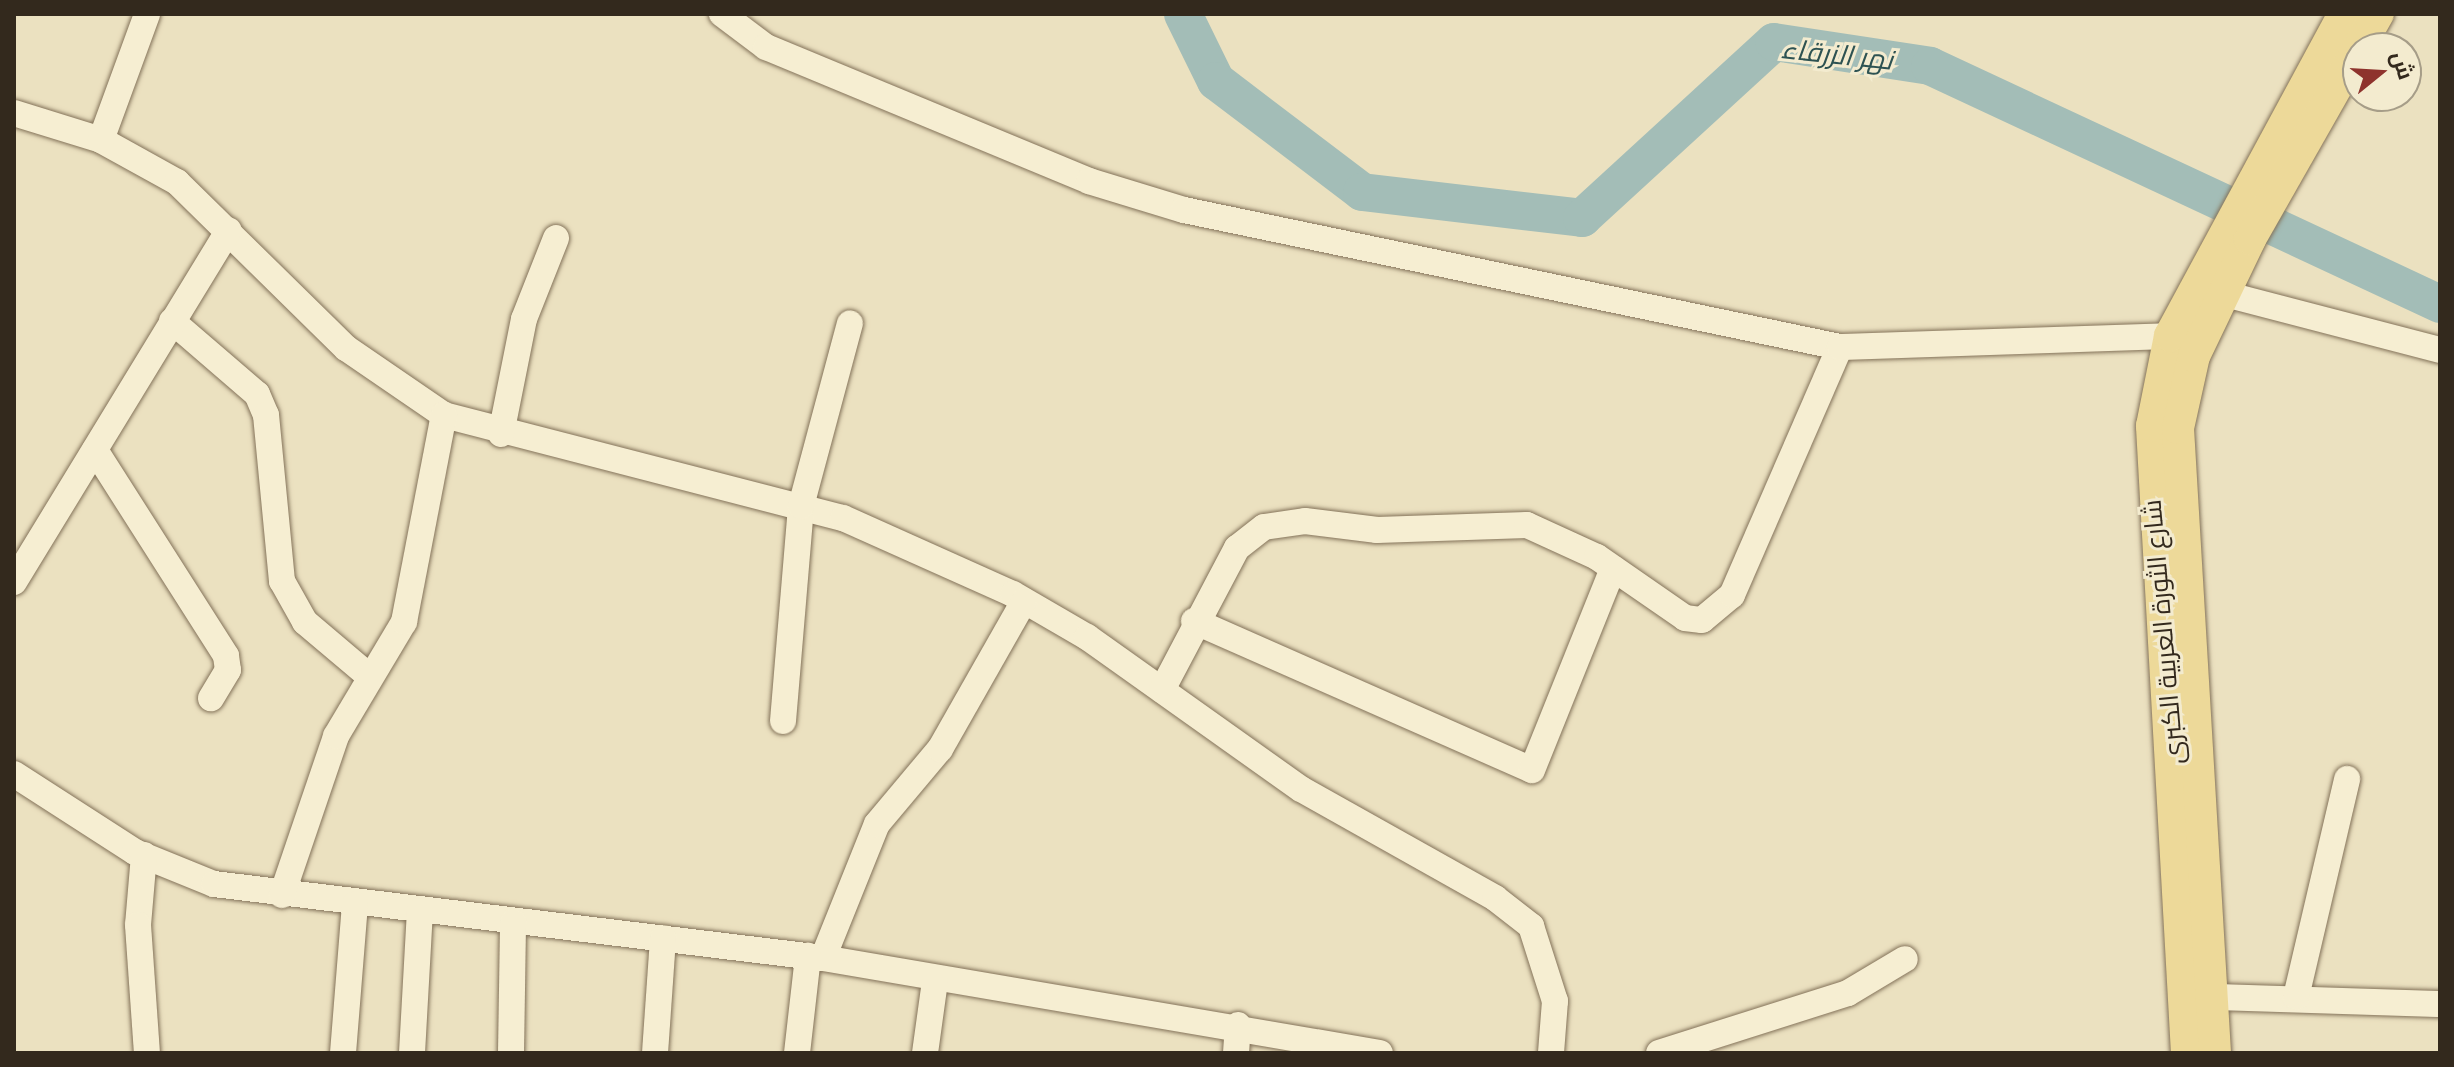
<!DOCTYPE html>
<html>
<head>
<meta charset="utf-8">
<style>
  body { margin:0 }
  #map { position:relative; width:2454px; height:1067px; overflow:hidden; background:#ebe1c0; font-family:Merriweather,Cairo,serif }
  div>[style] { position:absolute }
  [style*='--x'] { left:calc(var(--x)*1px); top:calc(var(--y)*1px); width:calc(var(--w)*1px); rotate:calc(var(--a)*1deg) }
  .river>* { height:38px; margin:-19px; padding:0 19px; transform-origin:19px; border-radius:19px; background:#a3bdb7 }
  .roads { filter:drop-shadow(0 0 2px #837259) drop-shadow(0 0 2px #837259) }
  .minor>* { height:26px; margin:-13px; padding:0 13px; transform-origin:13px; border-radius:13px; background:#f6eed2 }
  .major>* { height:32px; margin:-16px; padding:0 16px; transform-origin:16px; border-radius:16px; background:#edd999 }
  span { translate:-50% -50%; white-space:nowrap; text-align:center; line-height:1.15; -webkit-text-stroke:6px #f3ebcf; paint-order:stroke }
  .street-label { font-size:26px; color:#33291d }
  .water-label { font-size:28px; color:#2d5252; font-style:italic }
  .frame { position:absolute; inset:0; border:16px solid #33291d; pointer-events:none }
  .north { position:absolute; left:2342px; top:32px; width:80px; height:80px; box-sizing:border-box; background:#f3ebcf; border:2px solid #a69d88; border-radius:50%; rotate:72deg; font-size:22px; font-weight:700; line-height:32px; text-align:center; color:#33291d }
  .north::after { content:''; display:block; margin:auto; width:28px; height:36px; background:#8e332d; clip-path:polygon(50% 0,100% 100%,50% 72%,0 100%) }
</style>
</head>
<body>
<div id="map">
  <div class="river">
    <div style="--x:1183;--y:14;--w:75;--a:63.8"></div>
    <div style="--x:1216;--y:81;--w:183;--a:37.2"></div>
    <div style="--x:1362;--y:192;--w:222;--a:6.7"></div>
    <div style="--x:1582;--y:218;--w:260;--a:-42.5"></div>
    <div style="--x:1774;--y:42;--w:158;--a:8.7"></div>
    <div style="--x:1930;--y:66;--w:563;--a:25.02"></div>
  </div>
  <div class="roads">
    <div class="minor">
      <div style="--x:722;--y:14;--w:55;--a:36.9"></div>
      <div style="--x:766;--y:47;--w:350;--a:22.5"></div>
      <div style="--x:1089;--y:181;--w:99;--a:17"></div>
      <div style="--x:1184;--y:210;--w:670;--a:11.8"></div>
      <div style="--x:14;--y:113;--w:91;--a:17.2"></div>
      <div style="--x:101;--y:140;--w:87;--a:28.9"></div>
      <div style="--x:177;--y:182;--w:237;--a:44.5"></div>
      <div style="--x:346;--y:348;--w:119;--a:34.4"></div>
      <div style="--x:444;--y:415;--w:412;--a:14.5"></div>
      <div style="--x:843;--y:518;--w:186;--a:24.1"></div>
      <div style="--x:1013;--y:594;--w:86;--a:30.2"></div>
      <div style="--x:1087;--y:637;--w:262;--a:35.4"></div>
      <div style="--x:1301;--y:789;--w:223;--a:29.3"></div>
      <div style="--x:1495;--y:898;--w:46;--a:37.9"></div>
      <div style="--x:1531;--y:926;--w:79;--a:72.3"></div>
      <div style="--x:1555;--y:1001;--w:52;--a:94.4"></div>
      <div style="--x:101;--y:140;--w:134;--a:-69.9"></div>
      <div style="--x:2225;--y:294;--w:222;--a:14.6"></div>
      <div style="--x:172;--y:321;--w:112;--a:40.7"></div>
      <div style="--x:257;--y:394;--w:23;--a:67"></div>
      <div style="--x:266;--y:415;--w:167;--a:84.5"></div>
      <div style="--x:282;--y:581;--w:47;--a:60.7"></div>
      <div style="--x:305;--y:622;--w:85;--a:40.2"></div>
      <div style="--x:501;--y:434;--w:117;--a:-78.7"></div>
      <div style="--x:524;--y:319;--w:87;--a:-68.4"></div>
      <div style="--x:95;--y:450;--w:244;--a:57.5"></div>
      <div style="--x:226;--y:656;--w:14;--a:82"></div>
      <div style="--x:228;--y:670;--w:33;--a:121"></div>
      <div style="--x:14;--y:582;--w:412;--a:-58.6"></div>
      <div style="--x:1194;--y:621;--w:369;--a:23.8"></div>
      <div style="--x:1532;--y:770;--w:217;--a:-68.1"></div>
      <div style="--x:1162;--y:690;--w:161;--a:-62.2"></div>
      <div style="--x:1237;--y:548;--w:34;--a:-38"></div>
      <div style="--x:1264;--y:527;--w:41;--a:-8.3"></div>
      <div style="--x:1305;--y:521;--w:73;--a:7.1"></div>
      <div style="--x:1377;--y:530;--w:150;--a:-1.9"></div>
      <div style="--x:1527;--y:525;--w:77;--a:24.6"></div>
      <div style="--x:1597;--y:557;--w:107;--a:34.7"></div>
      <div style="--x:1685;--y:618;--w:17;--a:7"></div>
      <div style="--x:1702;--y:620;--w:39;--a:-40"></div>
      <div style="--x:1732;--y:595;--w:270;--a:-66.5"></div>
      <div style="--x:1840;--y:347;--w:330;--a:-1.9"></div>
      <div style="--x:783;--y:721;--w:216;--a:-85.2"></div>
      <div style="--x:801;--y:506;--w:189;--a:-75"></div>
      <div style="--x:14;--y:774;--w:144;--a:32.8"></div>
      <div style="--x:135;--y:852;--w:85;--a:22.1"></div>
      <div style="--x:214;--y:884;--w:613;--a:6.93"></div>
      <div style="--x:823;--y:958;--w:565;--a:9.68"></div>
      <div style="--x:144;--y:855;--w:70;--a:94.9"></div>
      <div style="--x:138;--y:925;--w:128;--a:86"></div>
      <div style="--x:282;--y:895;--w:168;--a:-71.2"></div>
      <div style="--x:336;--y:736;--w:133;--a:-59.2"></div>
      <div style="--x:404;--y:622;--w:211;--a:-79.1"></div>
      <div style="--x:823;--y:958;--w:144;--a:-68.1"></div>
      <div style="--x:877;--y:824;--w:98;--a:-50"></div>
      <div style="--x:940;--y:749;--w:170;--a:-60.4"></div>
      <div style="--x:2214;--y:997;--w:226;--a:1.8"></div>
      <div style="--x:2296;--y:997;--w:224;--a:-76.8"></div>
      <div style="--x:343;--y:1053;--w:149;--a:-85.4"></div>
      <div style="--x:412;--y:1053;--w:142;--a:-86.8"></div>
      <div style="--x:511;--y:1053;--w:131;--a:-89.1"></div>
      <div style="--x:655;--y:1053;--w:115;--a:-86"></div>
      <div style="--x:797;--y:1053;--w:98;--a:-83.5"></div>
      <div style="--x:925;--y:1053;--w:73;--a:-82.1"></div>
      <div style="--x:1236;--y:1053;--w:28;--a:-86"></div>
      <div style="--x:1659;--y:1053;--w:198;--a:-17.6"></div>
      <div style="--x:1848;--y:993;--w:66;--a:-30.8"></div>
    </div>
    <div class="major">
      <div style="--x:2187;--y:1053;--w:628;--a:-93.2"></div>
      <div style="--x:2152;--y:426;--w:92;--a:-78.7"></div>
      <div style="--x:2170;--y:336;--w:366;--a:-61.6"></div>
      <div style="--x:2215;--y:1053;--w:626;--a:-93.39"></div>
      <div style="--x:2178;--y:428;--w:74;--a:-77.5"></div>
      <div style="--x:2194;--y:356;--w:130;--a:-64.4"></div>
      <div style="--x:2250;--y:239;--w:259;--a:-60.4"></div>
    </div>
  </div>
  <div class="street-label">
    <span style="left:2163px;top:632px;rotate:-95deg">شارع الثورة العربية الكبرى</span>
  </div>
  <div class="water-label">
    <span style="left:1837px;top:54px;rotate:6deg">نهر الزرقاء</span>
  </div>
  <div class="frame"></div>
  <div class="north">ش</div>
</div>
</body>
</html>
